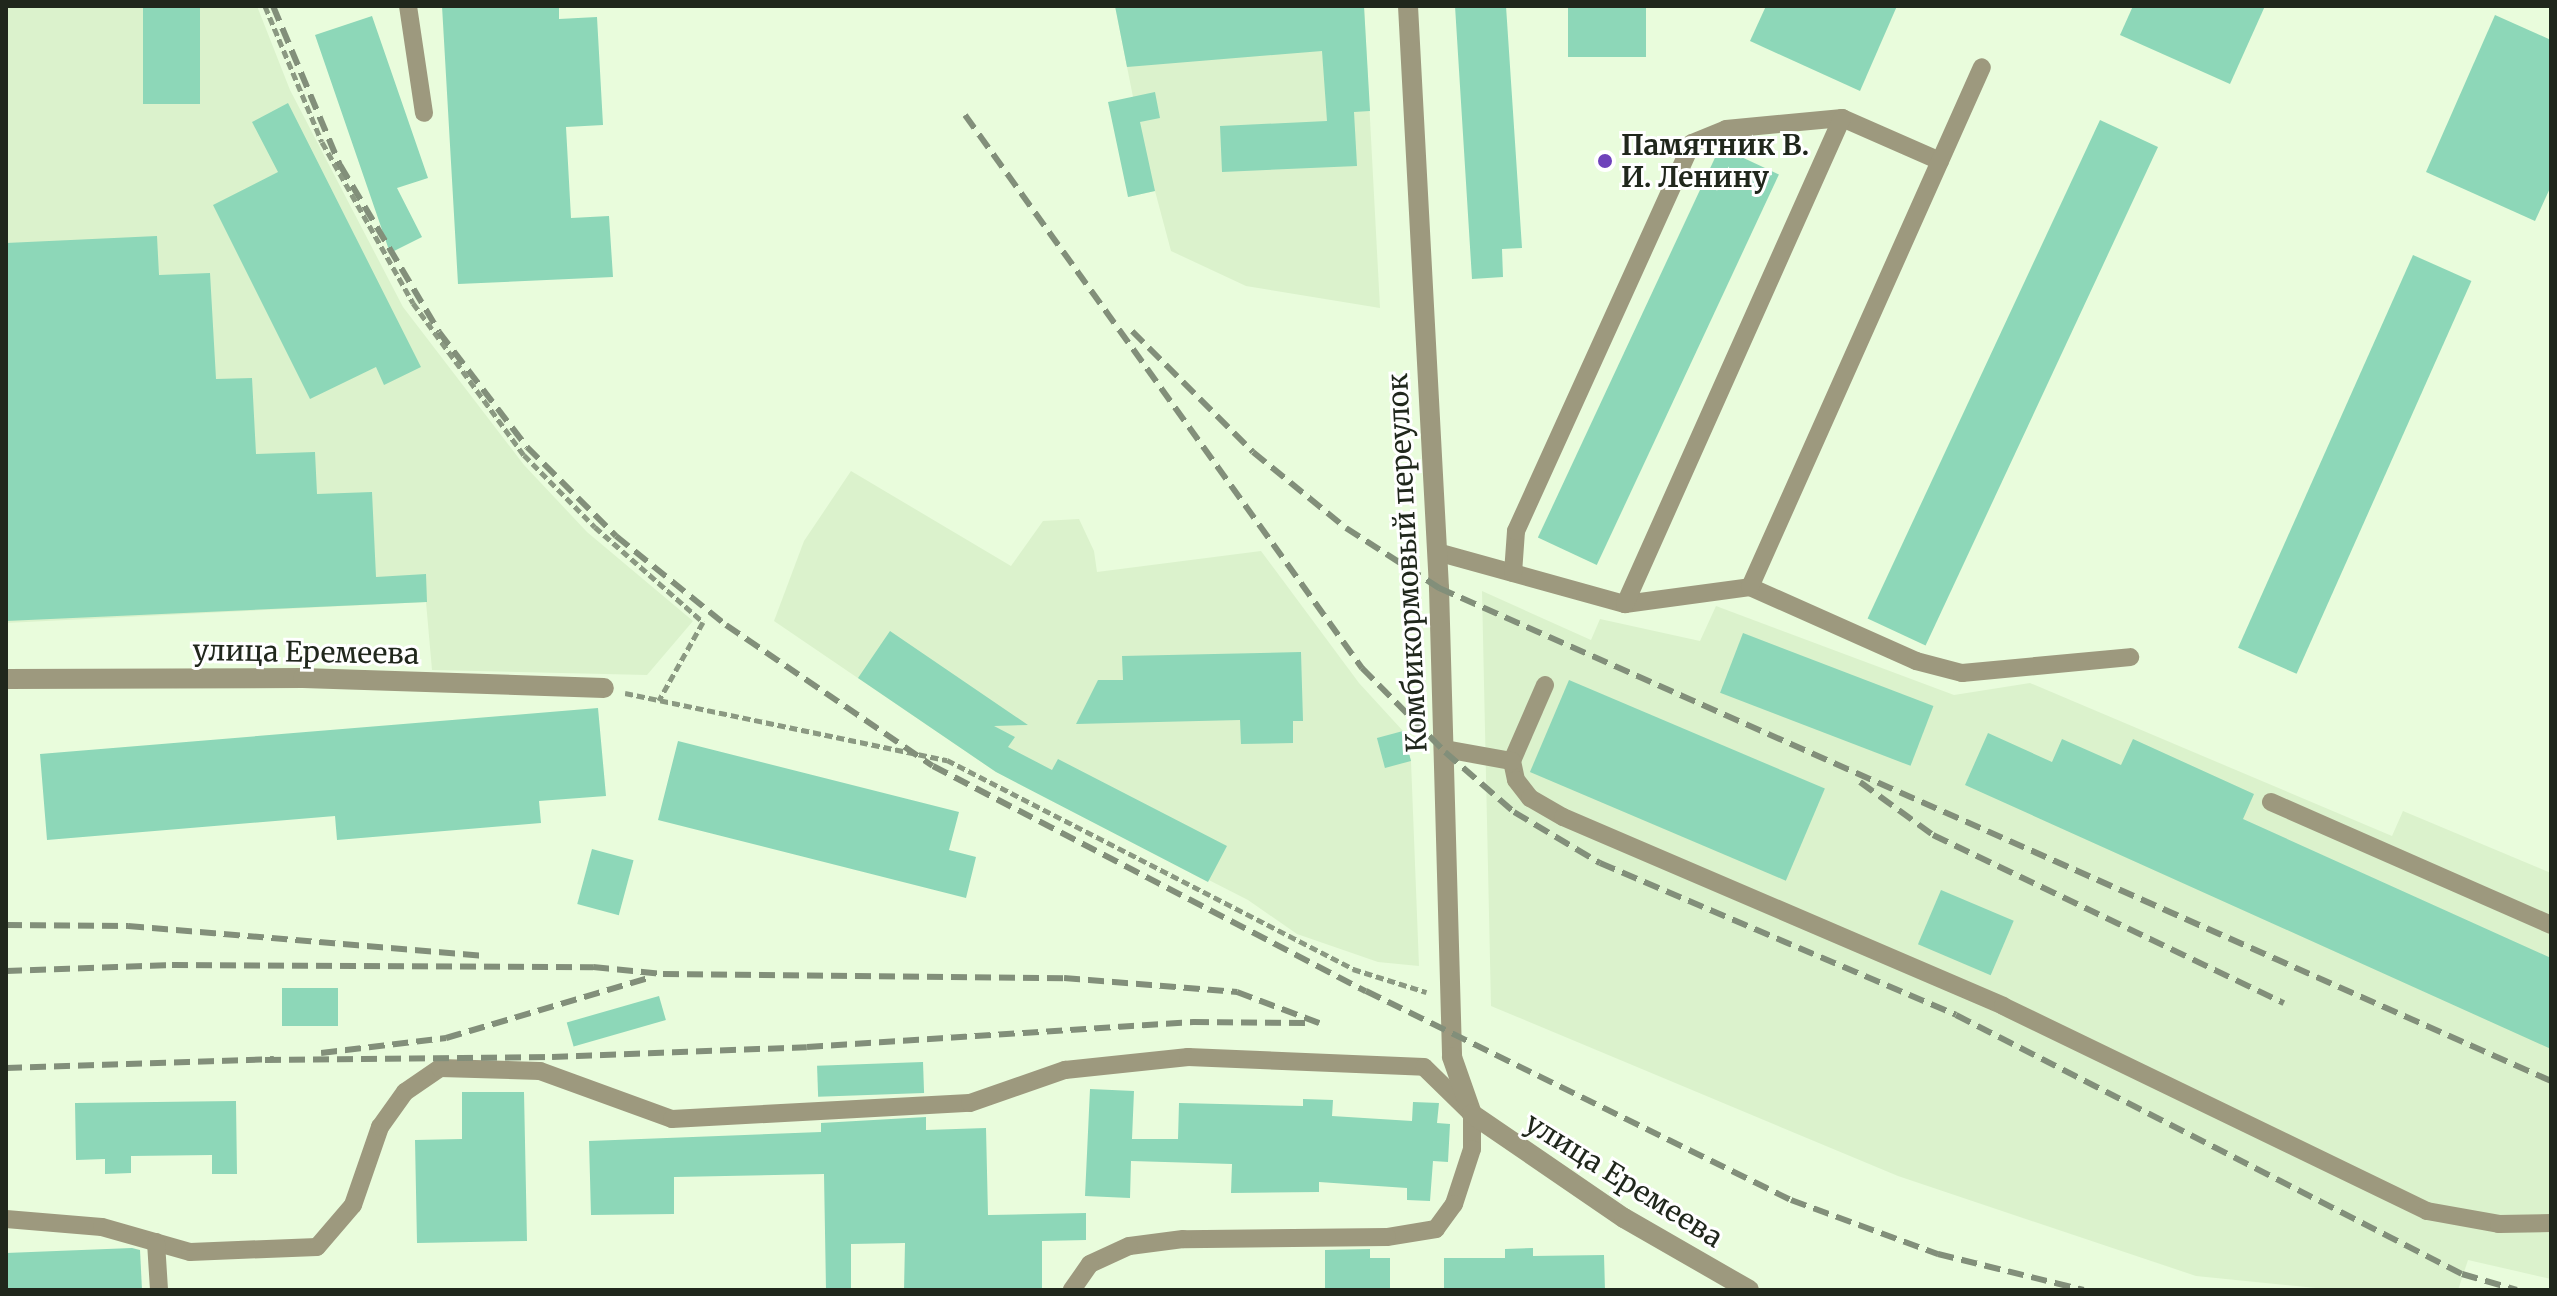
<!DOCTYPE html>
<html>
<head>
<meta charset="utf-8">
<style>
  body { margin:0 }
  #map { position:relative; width:2557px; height:1296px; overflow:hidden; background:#e9fcdc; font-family:Merriweather,serif }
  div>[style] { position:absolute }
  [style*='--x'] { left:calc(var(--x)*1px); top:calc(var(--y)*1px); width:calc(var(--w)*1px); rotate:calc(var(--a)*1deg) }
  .built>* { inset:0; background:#dbf2cc }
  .building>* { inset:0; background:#8dd7b8; transform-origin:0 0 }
  .path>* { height:5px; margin-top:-2.5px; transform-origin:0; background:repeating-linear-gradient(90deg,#8b9982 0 8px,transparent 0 12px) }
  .lane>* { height:18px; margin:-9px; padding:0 9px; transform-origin:9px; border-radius:9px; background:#9d997e }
  .street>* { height:20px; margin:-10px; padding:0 10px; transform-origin:10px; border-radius:10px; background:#9d997e }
  .rail>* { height:6px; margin-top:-3px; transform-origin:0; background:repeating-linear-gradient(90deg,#828f7a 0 16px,transparent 0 24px) }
  .dots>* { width:22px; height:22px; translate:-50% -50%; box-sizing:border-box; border:4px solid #fff; border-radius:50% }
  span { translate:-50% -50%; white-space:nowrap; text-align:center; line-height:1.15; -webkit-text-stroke:6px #fff; paint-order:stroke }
  .poi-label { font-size:28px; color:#20271c; font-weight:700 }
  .left { translate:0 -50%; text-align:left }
  .street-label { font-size:28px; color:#20271c }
  .frame { position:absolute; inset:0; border:8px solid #20271c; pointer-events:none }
</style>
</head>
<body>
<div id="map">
  <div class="built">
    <div style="clip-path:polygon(6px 6px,257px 6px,290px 90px,403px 307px,524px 465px,587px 532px,693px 621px,647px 675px,432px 670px,426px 602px,6px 623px)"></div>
    <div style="clip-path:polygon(1115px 6px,1364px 6px,1380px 308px,1246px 286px,1171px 251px,1155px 191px,1128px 197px,1133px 97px)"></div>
    <div style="clip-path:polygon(851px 471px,1011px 566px,1043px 521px,1079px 519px,1094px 551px,1097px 572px,1261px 551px,1359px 683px,1403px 731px,1411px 761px,1419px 966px,1378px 962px,1297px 934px,1248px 900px,993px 770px,774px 621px,804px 541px)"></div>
    <div style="clip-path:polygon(1482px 591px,1591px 640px,1600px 619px,1700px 641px,1716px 606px,1954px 695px,2030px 683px,2392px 836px,2403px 811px,2551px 873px,2551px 1279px,2468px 1260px,2458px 1290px,2336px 1290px,2196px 1276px,1898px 1176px,1491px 1006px)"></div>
  </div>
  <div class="building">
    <div style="left:143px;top:6px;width:57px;height:98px"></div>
    <div style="clip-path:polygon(442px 6px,559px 6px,559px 19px,597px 17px,603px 125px,566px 127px,571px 218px,609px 216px,613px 277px,458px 284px)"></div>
    <div style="clip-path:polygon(1115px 6px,1364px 6px,1370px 111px,1354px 112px,1357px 166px,1222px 172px,1220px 126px,1327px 121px,1322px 51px,1127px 67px)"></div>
    <div style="clip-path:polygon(1455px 6px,1506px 6px,1522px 248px,1502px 249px,1503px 277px,1472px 279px)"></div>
    <div style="left:1568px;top:6px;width:78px;height:51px"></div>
    <div style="clip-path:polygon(1766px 6px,1897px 6px,1860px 91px,1750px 41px)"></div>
    <div style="clip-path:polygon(2133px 6px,2265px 6px,2230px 84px,2120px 35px)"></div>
    <div style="clip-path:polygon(2495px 15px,2551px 40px,2551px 186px,2535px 221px,2426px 172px)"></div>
    <div style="clip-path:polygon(372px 16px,428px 178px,397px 188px,422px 237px,390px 253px,315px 35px)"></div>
    <div style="clip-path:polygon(1155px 92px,1160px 118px,1140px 122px,1155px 191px,1128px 197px,1108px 102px)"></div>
    <div style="clip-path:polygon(288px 103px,421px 367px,384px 385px,376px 367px,310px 399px,213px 205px,278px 172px,252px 122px)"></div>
    <div style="left:2100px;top:120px;width:64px;height:550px;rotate:25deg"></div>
    <div style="left:1720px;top:147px;width:65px;height:431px;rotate:25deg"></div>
    <div style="clip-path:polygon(157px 236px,159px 275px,210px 273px,216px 379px,252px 378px,256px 454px,315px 452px,317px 494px,372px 492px,376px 577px,426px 574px,427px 602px,6px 621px,6px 243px)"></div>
    <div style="left:2413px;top:255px;width:64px;height:430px;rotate:24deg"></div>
    <div style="clip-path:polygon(890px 631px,1028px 725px,994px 726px,1015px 737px,1008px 747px,1052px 770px,1058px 759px,1227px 846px,1208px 882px,996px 772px,858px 678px)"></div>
    <div style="left:1743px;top:633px;width:204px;height:64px;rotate:21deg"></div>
    <div style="clip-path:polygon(1301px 652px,1303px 721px,1293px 721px,1293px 743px,1241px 744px,1240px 720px,1076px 724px,1098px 680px,1123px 680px,1122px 656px)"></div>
    <div style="left:1569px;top:680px;width:278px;height:100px;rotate:23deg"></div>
    <div style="clip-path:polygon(598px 708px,606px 796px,539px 801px,541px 823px,337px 840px,335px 816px,47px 840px,40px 754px)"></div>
    <div style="left:1403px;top:731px;width:31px;height:27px;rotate:75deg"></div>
    <div style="clip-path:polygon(1988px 733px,2052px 762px,2062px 739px,2121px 765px,2133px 739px,2254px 794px,2243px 819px,2551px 958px,2551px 1049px,1965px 785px)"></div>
    <div style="clip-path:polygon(678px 741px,959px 812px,949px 850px,976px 857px,966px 898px,658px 820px)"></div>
    <div style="left:592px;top:849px;width:43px;height:57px;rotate:15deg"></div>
    <div style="left:1941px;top:890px;width:79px;height:59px;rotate:23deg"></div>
    <div style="left:282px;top:988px;width:56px;height:38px"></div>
    <div style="left:659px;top:996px;width:25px;height:96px;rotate:74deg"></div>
    <div style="left:923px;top:1062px;width:31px;height:106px;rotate:88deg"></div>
    <div style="clip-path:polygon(1090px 1089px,1134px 1091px,1132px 1139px,1178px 1139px,1179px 1103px,1303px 1106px,1303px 1099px,1333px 1100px,1332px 1116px,1412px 1121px,1413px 1102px,1439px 1103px,1437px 1123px,1450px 1124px,1448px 1162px,1433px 1161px,1430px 1201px,1407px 1200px,1407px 1188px,1319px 1182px,1319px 1192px,1231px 1193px,1232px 1164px,1131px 1161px,1130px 1198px,1085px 1196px)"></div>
    <div style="clip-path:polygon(462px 1092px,524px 1092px,527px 1241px,417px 1243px,415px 1140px,462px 1139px)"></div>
    <div style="clip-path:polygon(236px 1101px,237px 1174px,212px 1174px,212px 1155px,131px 1156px,131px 1173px,105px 1174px,105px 1159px,76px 1160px,75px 1103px)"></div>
    <div style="clip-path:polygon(926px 1117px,926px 1130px,986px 1128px,988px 1215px,1086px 1213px,1086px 1240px,1042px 1241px,1042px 1290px,904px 1290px,905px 1243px,851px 1244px,851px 1290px,826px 1290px,824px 1174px,674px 1177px,674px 1214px,591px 1215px,589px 1141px,821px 1132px,821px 1123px)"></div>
    <div style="clip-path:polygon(132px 1248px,140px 1250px,142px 1290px,6px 1290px,6px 1253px)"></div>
    <div style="clip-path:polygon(1533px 1248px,1533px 1256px,1604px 1255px,1605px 1290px,1444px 1290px,1444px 1258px,1505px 1258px,1505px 1249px)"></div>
    <div style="clip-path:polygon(1370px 1249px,1370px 1258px,1390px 1258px,1390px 1290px,1325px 1290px,1325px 1250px)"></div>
  </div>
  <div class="path">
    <div style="--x:265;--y:6;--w:147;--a:67.3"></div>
    <div style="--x:322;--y:142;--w:185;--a:60.5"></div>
    <div style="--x:413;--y:303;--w:188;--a:53.9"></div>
    <div style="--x:524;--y:455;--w:101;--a:45.4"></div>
    <div style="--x:595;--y:527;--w:144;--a:41.3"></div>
    <div style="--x:703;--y:622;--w:90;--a:119.4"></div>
    <div style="--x:625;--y:693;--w:329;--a:11.8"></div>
    <div style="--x:947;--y:760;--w:457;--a:27.2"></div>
    <div style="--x:1353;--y:969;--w:77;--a:17.5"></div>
  </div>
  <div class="lane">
    <div style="--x:408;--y:6;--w:108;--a:81.5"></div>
    <div style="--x:1437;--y:552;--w:195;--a:15.5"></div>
    <div style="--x:1625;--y:604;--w:126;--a:-7.7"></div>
    <div style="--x:1750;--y:587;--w:182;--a:24"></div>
    <div style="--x:1916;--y:661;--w:48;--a:14.6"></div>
    <div style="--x:1962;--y:673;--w:169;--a:-5.4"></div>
    <div style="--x:1513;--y:573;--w:42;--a:-85.9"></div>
    <div style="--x:1516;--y:531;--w:426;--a:-65.6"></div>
    <div style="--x:1692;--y:143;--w:37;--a:-22"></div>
    <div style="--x:1726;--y:129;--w:117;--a:-5.4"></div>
    <div style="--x:1842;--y:118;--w:107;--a:23.7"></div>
    <div style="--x:1750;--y:587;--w:569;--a:-65.96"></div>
    <div style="--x:1625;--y:604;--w:532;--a:-65.94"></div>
    <div style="--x:1545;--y:685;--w:83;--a:113.5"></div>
    <div style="--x:1512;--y:761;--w:19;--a:78"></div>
    <div style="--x:1516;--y:780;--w:23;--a:52"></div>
    <div style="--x:1530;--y:798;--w:38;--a:30"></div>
    <div style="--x:1563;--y:817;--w:479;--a:23.2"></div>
    <div style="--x:2003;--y:1006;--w:471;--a:25.8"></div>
    <div style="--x:2427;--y:1211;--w:73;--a:10.2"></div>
    <div style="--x:2499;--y:1224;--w:52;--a:-1.1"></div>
    <div style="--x:1445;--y:749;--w:68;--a:10.2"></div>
    <div style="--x:2271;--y:802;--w:306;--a:23.7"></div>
    <div style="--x:6;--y:1219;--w:96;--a:4.8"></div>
    <div style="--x:102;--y:1227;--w:91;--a:15.9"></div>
    <div style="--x:190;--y:1252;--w:127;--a:-2.3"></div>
    <div style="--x:317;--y:1247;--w:55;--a:-49.4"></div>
    <div style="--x:353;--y:1205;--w:83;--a:-70.9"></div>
    <div style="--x:380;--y:1127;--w:43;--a:-54.5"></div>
    <div style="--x:405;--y:1092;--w:42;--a:-34.4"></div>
    <div style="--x:440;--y:1068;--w:100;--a:1.7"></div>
    <div style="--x:540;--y:1071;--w:140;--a:20"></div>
    <div style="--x:672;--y:1119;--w:298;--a:-3.1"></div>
    <div style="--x:970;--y:1103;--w:101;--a:-19.2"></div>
    <div style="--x:1065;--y:1070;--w:124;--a:-6"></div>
    <div style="--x:1188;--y:1057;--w:236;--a:2.4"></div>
    <div style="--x:1424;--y:1067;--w:67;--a:44.4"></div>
    <div style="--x:1472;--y:1114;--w:35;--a:90"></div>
    <div style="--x:1472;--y:1149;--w:58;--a:108.1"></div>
    <div style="--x:1454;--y:1204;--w:31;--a:126"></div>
    <div style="--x:1436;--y:1229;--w:50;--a:170.7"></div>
    <div style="--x:1387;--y:1237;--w:204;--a:179.4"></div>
    <div style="--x:1183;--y:1239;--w:54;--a:172.6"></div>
    <div style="--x:1129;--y:1246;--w:43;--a:155.2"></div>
    <div style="--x:1090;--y:1264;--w:32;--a:125"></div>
    <div style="--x:156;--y:1242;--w:48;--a:86.4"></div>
  </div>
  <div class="street">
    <div style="--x:1408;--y:6;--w:583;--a:86.95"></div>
    <div style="--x:1439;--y:588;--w:469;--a:88.4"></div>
    <div style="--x:1452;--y:1057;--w:60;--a:70.7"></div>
    <div style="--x:1472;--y:1114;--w:184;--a:34.4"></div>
    <div style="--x:1624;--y:1218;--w:144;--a:29.9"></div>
    <div style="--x:6;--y:679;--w:297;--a:-0.2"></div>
    <div style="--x:303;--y:678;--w:301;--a:1.9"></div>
  </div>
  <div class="rail">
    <div style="--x:273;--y:6;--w:173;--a:67.2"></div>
    <div style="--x:340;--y:165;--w:194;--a:59.3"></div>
    <div style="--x:439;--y:332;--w:145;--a:52.6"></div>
    <div style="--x:527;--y:447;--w:126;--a:45"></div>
    <div style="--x:616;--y:536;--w:141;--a:39"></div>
    <div style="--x:726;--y:625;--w:250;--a:34.3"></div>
    <div style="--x:933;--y:766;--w:488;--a:27.5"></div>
    <div style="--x:1366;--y:991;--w:474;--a:26.2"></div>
    <div style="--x:1791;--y:1200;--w:157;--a:20.2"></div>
    <div style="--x:1938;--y:1254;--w:150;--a:13.9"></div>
    <div style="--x:965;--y:115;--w:681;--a:54.33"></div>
    <div style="--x:1362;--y:668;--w:118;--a:45.3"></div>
    <div style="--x:1445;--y:752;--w:91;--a:41"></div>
    <div style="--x:1514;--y:812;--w:100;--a:30.7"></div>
    <div style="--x:1600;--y:863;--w:387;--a:23.1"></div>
    <div style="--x:1956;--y:1015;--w:568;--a:27.11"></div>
    <div style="--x:2462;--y:1274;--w:57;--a:16.2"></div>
    <div style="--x:1132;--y:331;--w:171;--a:45"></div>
    <div style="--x:1253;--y:452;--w:120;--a:39.3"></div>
    <div style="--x:1346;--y:528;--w:111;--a:32.8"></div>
    <div style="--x:1439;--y:588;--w:1216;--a:23.91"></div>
    <div style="--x:1860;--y:782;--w:90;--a:36"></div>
    <div style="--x:1933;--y:835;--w:389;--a:25.6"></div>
    <div style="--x:6;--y:925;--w:122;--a:0.5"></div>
    <div style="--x:128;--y:926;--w:358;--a:4.8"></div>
    <div style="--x:6;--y:971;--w:166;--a:-2.1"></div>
    <div style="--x:172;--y:965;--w:421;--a:0.3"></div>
    <div style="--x:593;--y:967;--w:70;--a:5.7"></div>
    <div style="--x:663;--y:974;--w:401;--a:0.6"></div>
    <div style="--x:1064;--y:978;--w:174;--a:4.6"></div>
    <div style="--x:1237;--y:992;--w:88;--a:20.7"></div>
    <div style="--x:321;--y:1053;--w:126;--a:-6.8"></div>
    <div style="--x:446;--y:1038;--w:215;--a:-16.5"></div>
    <div style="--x:265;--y:1060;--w:287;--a:-0.6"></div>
    <div style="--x:552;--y:1057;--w:255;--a:-2.2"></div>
    <div style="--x:807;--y:1047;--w:387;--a:-3.7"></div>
    <div style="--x:1193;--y:1022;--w:114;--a:0.5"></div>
    <div style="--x:6;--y:1068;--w:268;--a:-1.9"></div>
  </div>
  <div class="dots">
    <div style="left:1605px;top:161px;background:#6e42ba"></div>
  </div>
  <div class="poi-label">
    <span class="left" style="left:1621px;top:161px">Памятник В.<br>И. Ленину</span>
  </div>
  <div class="street-label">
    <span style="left:1407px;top:563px;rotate:-93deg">Комбикормовый переулок</span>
    <span style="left:306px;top:652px;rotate:1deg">улица Еремеева</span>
    <span style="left:1624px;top:1180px;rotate:32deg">улица Еремеева</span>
  </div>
  <div class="frame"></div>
</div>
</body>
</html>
